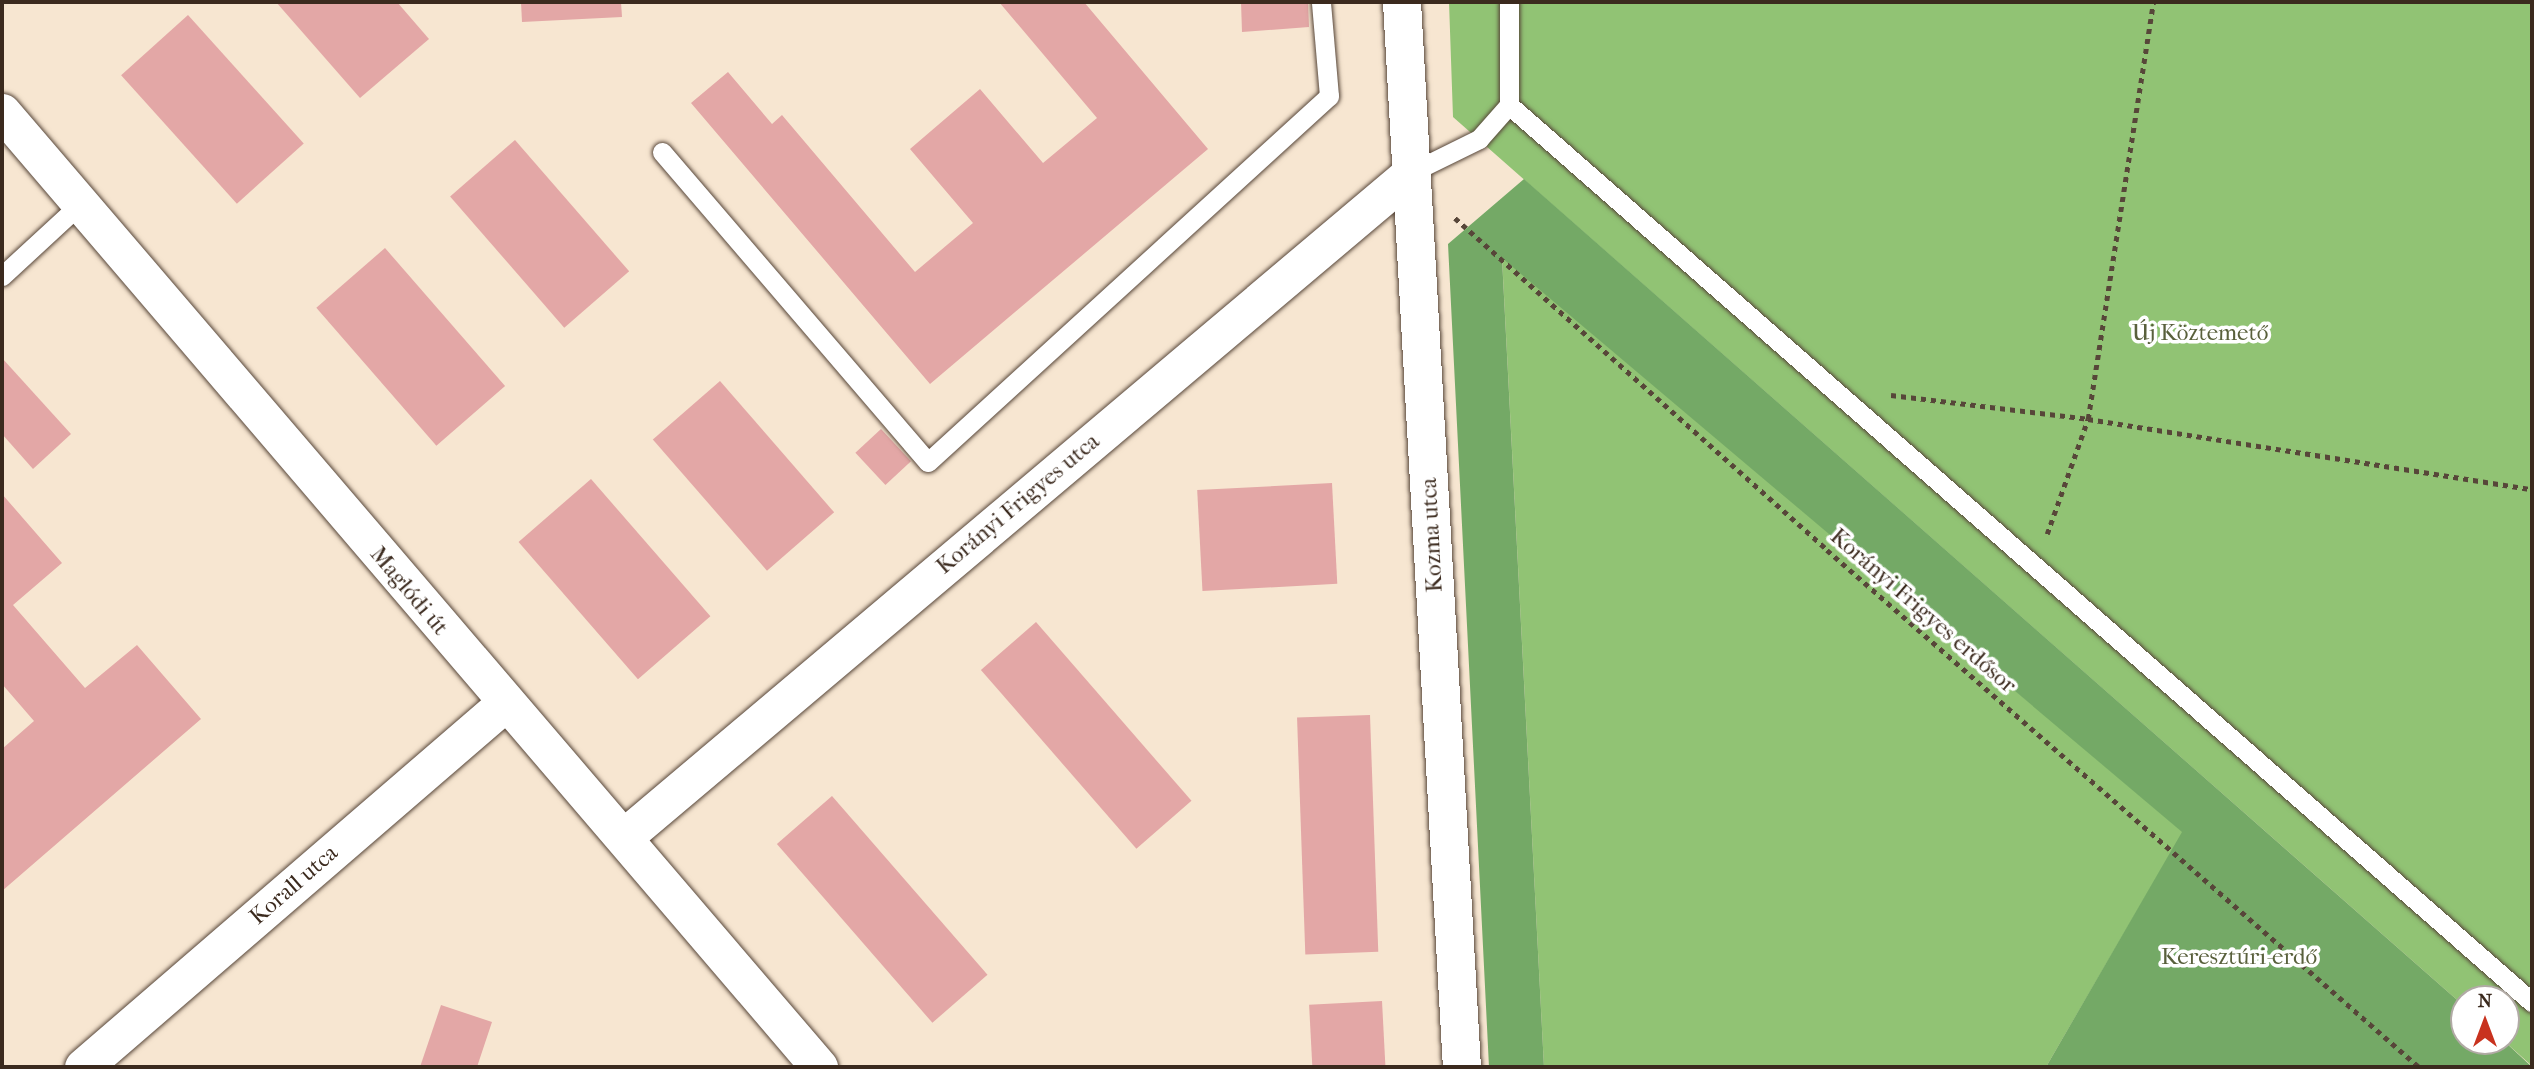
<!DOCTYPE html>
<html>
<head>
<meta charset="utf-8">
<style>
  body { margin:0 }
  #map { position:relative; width:2534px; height:1069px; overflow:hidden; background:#f7e6d1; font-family:"IM FELL French Canon",serif }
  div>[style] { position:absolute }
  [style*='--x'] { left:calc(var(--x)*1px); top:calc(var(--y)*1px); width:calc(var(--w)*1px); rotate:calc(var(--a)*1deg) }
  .green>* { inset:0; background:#91c374 }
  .forest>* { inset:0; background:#74a966 }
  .building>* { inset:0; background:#e3a7a6; transform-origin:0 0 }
  .path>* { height:4.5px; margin-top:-2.25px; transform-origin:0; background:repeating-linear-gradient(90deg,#574639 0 5px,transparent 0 10px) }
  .roads { filter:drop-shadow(0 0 2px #574639) drop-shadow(0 0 2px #574639) }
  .service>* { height:19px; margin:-9.5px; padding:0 9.5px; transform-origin:9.5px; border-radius:9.5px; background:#fff }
  .minor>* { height:37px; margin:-18.5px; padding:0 18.5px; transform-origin:18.5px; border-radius:18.5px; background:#fff }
  .tertiary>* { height:38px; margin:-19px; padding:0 19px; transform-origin:19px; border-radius:19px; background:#fff }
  span { translate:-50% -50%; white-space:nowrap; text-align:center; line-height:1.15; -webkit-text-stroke:7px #fff; paint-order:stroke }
  .park-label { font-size:23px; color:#59603c }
  .street-label { font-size:23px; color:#3b2a1e }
  .frame { position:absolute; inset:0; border:4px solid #3b2a1e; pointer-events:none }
  .north { position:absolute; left:2450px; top:985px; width:70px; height:70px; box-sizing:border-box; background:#fff; border:2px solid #b1aaa5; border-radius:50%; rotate:0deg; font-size:19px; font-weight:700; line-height:28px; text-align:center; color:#3b2a1e }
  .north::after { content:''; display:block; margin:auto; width:24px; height:32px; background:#c8321e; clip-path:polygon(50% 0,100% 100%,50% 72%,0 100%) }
</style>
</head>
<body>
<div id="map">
  <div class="green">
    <div style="clip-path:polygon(1449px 2px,2532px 2px,2532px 1066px,2504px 1041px,2506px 999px,2464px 999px,2464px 1006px,1453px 117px)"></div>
    <div style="clip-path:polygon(1502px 257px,2183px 832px,2046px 1067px,1544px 1067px)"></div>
  </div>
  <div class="forest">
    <div style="clip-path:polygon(1524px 179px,2464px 1006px,2464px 1041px,2504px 1041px,2532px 1067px,2046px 1067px,2182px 832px,1502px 258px,1544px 1067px,1489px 1067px,1448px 244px)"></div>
  </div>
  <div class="building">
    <div style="clip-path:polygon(276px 2px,397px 2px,429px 39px,360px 98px)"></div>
    <div style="clip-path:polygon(521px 2px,621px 2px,622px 17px,522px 22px)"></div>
    <div style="clip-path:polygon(999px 2px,1084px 2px,1208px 149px,930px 384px,691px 103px,728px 72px,772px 124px,782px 115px,915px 272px,973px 223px,910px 149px,980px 89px,1043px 163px,1097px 118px)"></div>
    <div style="clip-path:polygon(1241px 2px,1308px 2px,1309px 27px,1242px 32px)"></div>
    <div style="left:188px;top:15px;width:173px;height:90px;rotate:48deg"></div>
    <div style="left:515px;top:140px;width:174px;height:86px;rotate:49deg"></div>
    <div style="left:385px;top:248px;width:183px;height:91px;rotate:49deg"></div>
    <div style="clip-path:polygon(2px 358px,71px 434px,33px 469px,2px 434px)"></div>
    <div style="left:720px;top:381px;width:174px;height:89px;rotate:49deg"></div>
    <div style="left:881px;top:429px;width:44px;height:35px;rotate:47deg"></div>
    <div style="left:591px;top:479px;width:182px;height:96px;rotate:49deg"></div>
    <div style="left:1332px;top:483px;width:101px;height:135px;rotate:87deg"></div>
    <div style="clip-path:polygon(2px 494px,62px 563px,13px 605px,85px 688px,137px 645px,201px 719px,2px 891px,2px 749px,34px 721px,2px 684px)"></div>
    <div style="left:1036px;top:622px;width:237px;height:73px;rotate:49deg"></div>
    <div style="left:1370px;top:715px;width:237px;height:73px;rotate:88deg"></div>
    <div style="left:832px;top:796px;width:237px;height:73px;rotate:49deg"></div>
    <div style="left:1382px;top:1001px;width:66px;height:73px;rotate:87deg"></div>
    <div style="clip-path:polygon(441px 1005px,492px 1022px,477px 1067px,420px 1067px)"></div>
  </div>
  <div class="path">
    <div style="--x:1455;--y:218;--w:499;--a:41.7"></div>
    <div style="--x:1827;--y:550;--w:786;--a:41.13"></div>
    <div style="--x:1891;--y:395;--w:198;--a:6.9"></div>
    <div style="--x:2088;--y:419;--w:449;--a:9"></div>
    <div style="--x:2047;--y:534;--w:122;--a:-70.4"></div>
    <div style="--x:2088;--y:419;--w:422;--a:-81.1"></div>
  </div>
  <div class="roads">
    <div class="service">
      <div style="--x:1509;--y:2;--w:103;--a:90"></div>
      <div style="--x:1509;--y:105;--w:1361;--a:41.25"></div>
      <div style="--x:662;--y:152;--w:408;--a:49.4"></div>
      <div style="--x:928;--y:462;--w:543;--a:-42.39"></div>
      <div style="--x:1329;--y:96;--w:94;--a:-94.9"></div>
      <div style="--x:1412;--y:172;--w:75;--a:-26.2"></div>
      <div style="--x:1479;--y:139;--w:45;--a:-48.6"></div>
      <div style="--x:2;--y:276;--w:106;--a:-42.7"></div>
    </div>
    <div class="minor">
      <div style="--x:2;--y:112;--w:1257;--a:49.45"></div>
      <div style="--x:624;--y:837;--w:1031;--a:-40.16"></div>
      <div style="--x:83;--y:1067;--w:557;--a:-40.78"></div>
    </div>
    <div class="tertiary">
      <div style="--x:1402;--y:2;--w:1067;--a:86.78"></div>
    </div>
  </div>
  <div class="park-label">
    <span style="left:2200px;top:333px">Új Köztemető</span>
    <span style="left:2239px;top:957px">Keresztúri-erdő</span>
  </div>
  <div class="street-label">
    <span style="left:1018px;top:504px;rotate:-40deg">Korányi Frigyes utca</span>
    <span style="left:1432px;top:535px;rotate:-93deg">Kozma utca</span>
    <span style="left:409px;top:591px;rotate:50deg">Maglódi út</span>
    <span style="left:1923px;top:611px;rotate:41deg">Korányi Frigyes erdősor</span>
    <span style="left:294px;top:885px;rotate:-41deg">Korall utca</span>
  </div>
  <div class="frame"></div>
  <div class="north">N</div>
</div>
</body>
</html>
